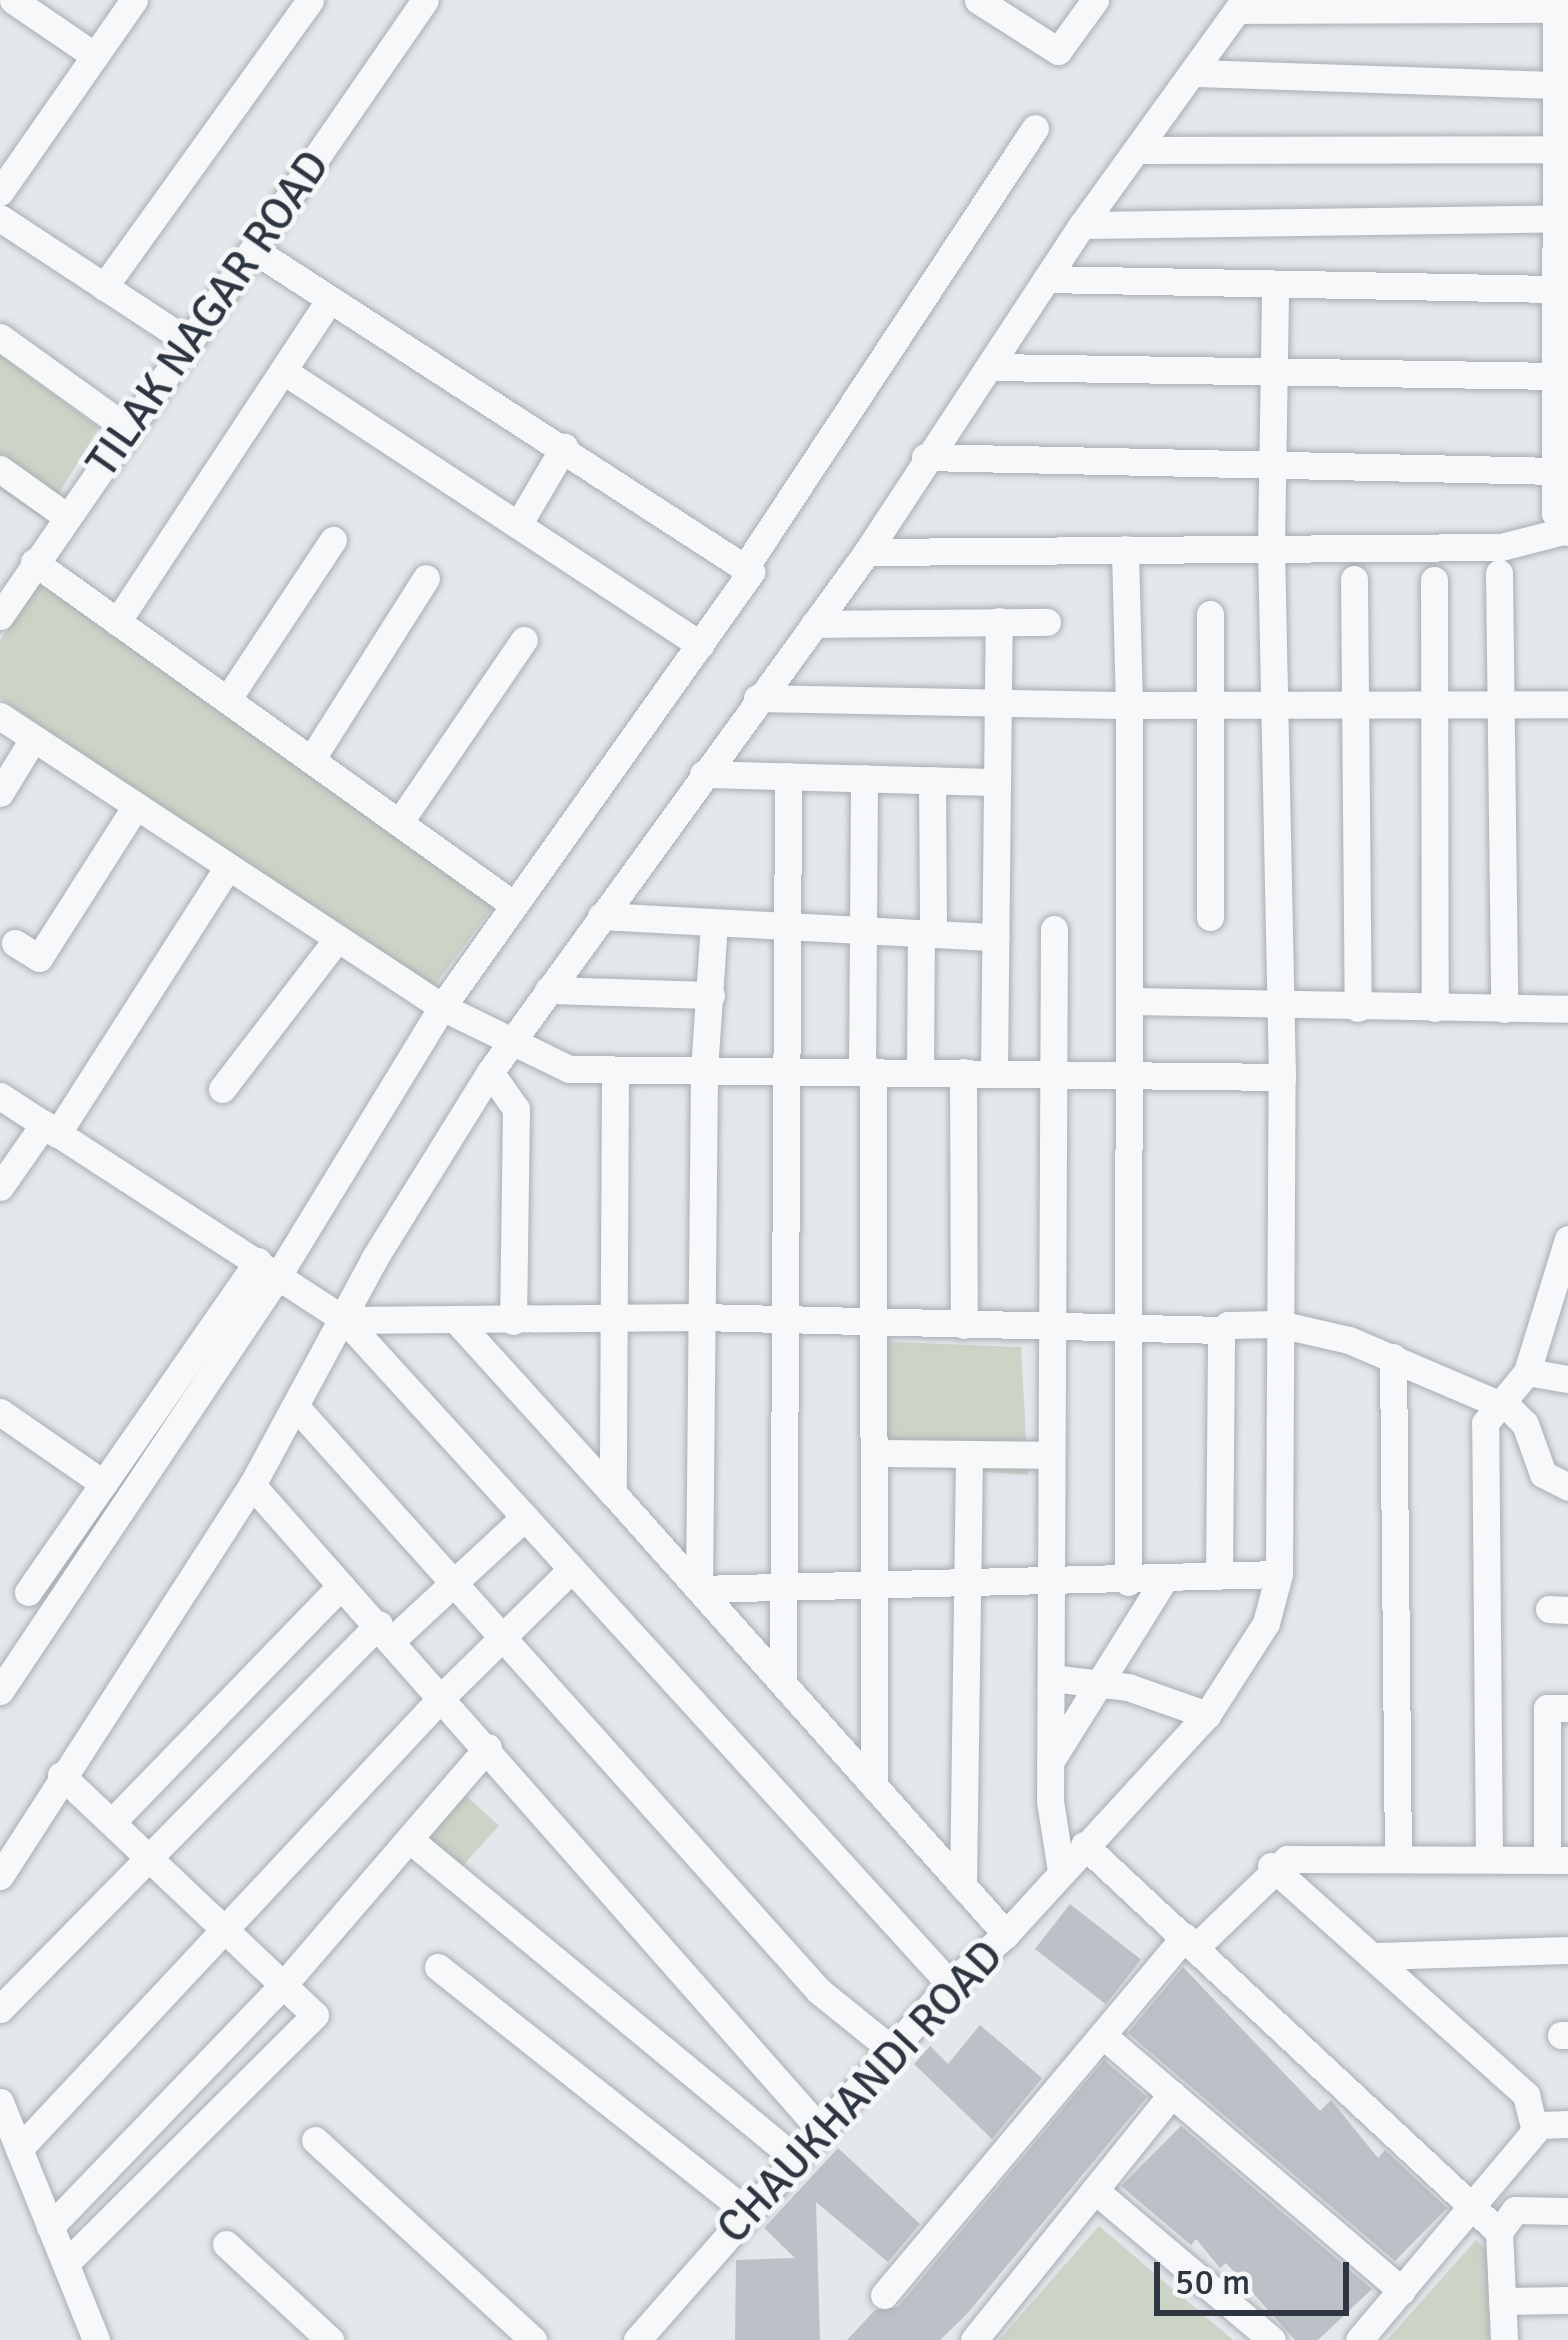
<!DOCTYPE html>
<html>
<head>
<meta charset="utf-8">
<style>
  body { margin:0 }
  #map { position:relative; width:1568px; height:2340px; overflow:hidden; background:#e4e7eb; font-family:Signika,sans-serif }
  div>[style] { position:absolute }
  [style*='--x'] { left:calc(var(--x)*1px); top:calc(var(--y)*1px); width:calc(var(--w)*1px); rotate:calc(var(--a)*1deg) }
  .green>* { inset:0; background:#cbd4c6; transform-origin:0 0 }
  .building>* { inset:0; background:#bcc1c7; transform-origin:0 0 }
  .roads { filter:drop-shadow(0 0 3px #a9aeb5) drop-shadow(0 0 3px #a9aeb5) }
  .minor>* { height:27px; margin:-13.5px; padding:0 13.5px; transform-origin:13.5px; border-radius:13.5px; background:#f6f8f9 }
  span { translate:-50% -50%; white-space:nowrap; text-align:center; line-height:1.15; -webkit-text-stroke:10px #f4f6f8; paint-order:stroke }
  .street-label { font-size:45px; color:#2d3641 }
  .scale { position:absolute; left:1154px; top:2262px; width:195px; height:54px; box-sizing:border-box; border:6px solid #2d3641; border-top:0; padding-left:15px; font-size:36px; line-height:42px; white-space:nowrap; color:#2d3641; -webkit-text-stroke:9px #f4f6f8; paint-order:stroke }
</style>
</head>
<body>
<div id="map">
  <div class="green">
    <div style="clip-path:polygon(0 355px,99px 428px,43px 519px,0 490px)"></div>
    <div style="clip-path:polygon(42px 581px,495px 904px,432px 989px,0 698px,0 640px)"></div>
    <div style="clip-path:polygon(872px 1341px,1021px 1347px,1028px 1475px,874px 1464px)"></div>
    <div style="left:464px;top:1794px;width:47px;height:76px;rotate:42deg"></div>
    <div style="clip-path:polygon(1099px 2226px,1233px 2340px,999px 2340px)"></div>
    <div style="clip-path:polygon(1476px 2240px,1488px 2250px,1489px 2340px,1387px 2340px)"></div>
  </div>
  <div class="building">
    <div style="left:1070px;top:1904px;width:90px;height:57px;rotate:38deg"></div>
    <div style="clip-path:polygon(1183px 1967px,1320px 2111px,1331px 2100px,1378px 2158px,1385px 2150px,1447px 2208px,1395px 2261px,1128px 2033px)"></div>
    <div style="clip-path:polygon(980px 2025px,1042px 2078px,992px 2139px,914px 2064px,930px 2046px,948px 2064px)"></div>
    <div style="clip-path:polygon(1104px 2060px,1147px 2097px,966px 2315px,940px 2340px,847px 2340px,875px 2310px,898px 2307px)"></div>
    <div style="clip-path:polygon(1181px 2126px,1372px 2289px,1318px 2340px,1295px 2340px,1226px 2263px,1220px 2268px,1196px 2239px,1191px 2245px,1121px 2186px)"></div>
    <div style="clip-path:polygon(838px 2148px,920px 2224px,888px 2262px,816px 2202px,820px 2340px,735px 2340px,736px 2260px,795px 2258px,764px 2228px)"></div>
  </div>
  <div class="roads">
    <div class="minor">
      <div style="--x:13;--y:0;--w:99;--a:34.3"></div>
      <div style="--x:978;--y:0;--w:95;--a:32.5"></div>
      <div style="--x:1058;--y:51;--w:63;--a:-54"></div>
      <div style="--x:1556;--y:0;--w:513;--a:90.11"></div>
      <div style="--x:1555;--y:513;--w:23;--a:56"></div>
      <div style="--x:1238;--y:10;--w:318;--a:-0.2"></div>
      <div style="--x:1195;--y:73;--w:361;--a:1.9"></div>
      <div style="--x:1139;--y:150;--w:416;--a:-0.1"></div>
      <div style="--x:0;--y:192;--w:234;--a:-55.1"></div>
      <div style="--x:0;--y:218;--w:226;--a:33.3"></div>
      <div style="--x:1082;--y:225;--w:474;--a:-0.8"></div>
      <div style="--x:1046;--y:279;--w:509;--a:1.13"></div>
      <div style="--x:104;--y:287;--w:353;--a:-54.3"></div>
      <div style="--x:0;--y:337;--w:158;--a:35.7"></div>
      <div style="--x:992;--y:367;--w:564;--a:0.91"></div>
      <div style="--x:285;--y:372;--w:497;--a:33.3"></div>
      <div style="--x:925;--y:457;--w:632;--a:1.27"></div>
      <div style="--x:0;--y:469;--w:81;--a:35.5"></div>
      <div style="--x:518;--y:525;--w:91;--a:-59.5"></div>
      <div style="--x:867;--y:552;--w:634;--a:-0.45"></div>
      <div style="--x:1501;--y:547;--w:68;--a:-14.4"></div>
      <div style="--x:34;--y:562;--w:590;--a:35.55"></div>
      <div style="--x:748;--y:563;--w:521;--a:-56.58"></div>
      <div style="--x:1499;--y:573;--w:436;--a:89.3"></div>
      <div style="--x:1354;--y:579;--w:429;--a:89.5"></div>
      <div style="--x:1434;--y:580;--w:428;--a:89.9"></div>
      <div style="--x:0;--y:616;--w:748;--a:-55.4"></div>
      <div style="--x:117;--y:622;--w:386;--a:-56.6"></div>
      <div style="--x:814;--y:624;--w:233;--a:-0.5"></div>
      <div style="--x:757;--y:698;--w:372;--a:1.1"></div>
      <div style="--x:1129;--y:705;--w:156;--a:-91.5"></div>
      <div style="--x:227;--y:700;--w:192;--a:-56.5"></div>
      <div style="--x:0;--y:716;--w:529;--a:33.36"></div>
      <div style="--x:442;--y:1007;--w:141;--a:26"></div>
      <div style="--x:569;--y:1069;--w:713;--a:0.64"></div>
      <div style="--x:311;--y:760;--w:215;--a:-57.7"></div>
      <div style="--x:703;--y:774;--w:293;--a:1.6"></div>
      <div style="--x:932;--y:780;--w:154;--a:89.6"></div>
      <div style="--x:0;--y:793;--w:63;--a:-58.6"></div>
      <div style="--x:401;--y:820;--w:218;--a:-55.7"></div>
      <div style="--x:601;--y:916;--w:395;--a:3.1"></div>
      <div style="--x:1210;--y:917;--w:303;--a:-90"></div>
      <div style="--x:714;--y:923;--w:148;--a:93.9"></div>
      <div style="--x:704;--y:1071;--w:518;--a:90.55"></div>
      <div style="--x:699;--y:1589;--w:580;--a:-1.48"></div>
      <div style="--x:1054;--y:929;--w:872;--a:90.26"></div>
      <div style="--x:1050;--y:1801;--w:71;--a:81.1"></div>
      <div style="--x:15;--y:943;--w:28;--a:32"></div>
      <div style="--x:39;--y:958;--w:180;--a:-57.5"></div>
      <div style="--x:548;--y:990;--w:163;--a:1.8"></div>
      <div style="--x:1130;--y:1001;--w:438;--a:1"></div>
      <div style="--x:862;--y:1071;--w:293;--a:-89.6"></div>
      <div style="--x:873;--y:1071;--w:715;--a:89.92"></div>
      <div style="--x:920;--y:1071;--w:137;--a:-89.6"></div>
      <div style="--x:490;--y:1072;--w:45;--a:54.9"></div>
      <div style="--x:516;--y:1109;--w:212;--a:90.8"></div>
      <div style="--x:963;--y:1072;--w:253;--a:89.8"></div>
      <div style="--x:994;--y:1072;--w:451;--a:-89.4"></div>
      <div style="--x:615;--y:1074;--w:419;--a:90.3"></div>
      <div style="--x:613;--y:1493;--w:591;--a:48.29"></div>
      <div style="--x:222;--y:1089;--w:189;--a:-52.5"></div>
      <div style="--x:0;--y:1096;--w:411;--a:33"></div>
      <div style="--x:345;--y:1320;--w:898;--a:47.66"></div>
      <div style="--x:57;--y:1134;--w:316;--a:-57.4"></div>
      <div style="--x:0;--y:1187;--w:77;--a:-55.1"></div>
      <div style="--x:455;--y:1319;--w:235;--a:47.8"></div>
      <div style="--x:345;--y:1320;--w:356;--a:-0.5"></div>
      <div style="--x:701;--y:1317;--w:520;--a:1.43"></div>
      <div style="--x:1393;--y:1357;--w:501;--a:89.43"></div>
      <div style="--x:1527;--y:1372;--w:42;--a:9.7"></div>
      <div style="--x:296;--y:1407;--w:784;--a:48.15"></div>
      <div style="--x:819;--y:1991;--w:92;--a:38.9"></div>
      <div style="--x:0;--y:1412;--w:126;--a:34.7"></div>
      <div style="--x:874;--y:1453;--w:177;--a:0.6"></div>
      <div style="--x:252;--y:1485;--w:857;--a:48.59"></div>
      <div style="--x:1219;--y:1573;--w:243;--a:-89.5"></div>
      <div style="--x:1221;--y:1330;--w:9;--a:-36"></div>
      <div style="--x:1228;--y:1325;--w:51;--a:-1.1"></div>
      <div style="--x:1279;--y:1324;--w:72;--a:12.9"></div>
      <div style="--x:1349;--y:1340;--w:175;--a:23.2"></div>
      <div style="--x:1510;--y:1409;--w:21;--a:45"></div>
      <div style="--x:1525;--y:1424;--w:53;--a:70.2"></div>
      <div style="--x:1543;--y:1474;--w:28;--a:27"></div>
      <div style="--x:1128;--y:1582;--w:877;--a:-89.93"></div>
      <div style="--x:1129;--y:705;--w:439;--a:-0.1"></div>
      <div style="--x:28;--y:1592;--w:403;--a:-55.2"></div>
      <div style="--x:1549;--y:1609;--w:19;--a:3"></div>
      <div style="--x:392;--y:1640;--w:181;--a:-42.8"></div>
      <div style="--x:1051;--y:1678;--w:78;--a:6.7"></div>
      <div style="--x:1128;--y:1687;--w:84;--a:19.5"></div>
      <div style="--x:783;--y:1683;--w:907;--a:-89.68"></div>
      <div style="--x:0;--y:1691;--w:502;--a:-56.21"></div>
      <div style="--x:279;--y:1274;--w:313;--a:-58.6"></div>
      <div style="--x:442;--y:1007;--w:534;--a:-54.61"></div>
      <div style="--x:751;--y:572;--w:592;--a:-147.06"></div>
      <div style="--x:1050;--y:1762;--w:213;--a:-58"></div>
      <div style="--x:61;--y:1775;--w:349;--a:43.4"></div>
      <div style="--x:315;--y:2015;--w:351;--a:135.1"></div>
      <div style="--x:112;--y:1822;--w:329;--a:-45.9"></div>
      <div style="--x:409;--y:1839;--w:499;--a:39.6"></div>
      <div style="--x:1084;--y:1845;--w:567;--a:43"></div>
      <div style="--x:1499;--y:2232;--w:108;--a:87.3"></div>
      <div style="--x:1489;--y:1859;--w:436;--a:-90.5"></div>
      <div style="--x:1485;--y:1423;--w:66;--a:-50.5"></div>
      <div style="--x:1527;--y:1372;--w:139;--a:-72.9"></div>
      <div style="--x:1547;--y:1860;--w:152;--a:-90"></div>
      <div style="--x:1547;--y:1708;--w:21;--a:0"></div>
      <div style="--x:1271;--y:1866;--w:343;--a:41.9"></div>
      <div style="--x:1526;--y:2095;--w:37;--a:76"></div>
      <div style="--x:0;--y:1876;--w:465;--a:-57.2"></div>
      <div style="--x:252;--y:1485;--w:257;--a:-61.6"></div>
      <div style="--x:374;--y:1259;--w:220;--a:-58.2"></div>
      <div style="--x:490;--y:1072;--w:642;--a:-54.06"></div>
      <div style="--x:867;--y:552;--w:391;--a:-56.7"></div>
      <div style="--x:1082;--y:225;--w:277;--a:-54.2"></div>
      <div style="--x:963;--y:1886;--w:432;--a:-89.2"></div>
      <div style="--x:1196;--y:1947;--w:127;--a:-44"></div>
      <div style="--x:1287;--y:1859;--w:281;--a:0.2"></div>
      <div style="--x:1377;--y:1956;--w:191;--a:-1.8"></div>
      <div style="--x:438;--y:1967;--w:394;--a:38.4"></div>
      <div style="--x:0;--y:2009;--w:540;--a:-45.45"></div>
      <div style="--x:1561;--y:2035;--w:7;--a:0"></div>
      <div style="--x:1106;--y:2038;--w:389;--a:40.5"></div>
      <div style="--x:0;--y:2102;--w:257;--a:68"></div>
      <div style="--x:315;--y:2140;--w:296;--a:42.5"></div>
      <div style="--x:19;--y:2149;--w:619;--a:-46.9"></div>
      <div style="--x:442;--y:1697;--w:182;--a:-44.6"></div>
      <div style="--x:1097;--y:2192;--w:229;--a:40.2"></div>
      <div style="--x:50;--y:2227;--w:339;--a:-46.1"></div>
      <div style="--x:285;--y:1983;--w:311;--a:-49.3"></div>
      <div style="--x:1499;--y:2232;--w:27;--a:-54"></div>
      <div style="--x:1515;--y:2210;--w:53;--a:1.1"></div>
      <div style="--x:226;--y:2244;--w:142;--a:42.7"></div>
      <div style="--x:884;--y:2295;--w:468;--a:-50"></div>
      <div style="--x:1502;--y:2301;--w:66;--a:-0.9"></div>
      <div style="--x:637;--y:2340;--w:474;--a:-48.7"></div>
      <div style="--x:950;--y:1984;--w:75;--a:-41.8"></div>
      <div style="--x:1006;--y:1934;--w:297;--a:-47.5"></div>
      <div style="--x:1207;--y:1715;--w:109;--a:-57.3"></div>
      <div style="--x:1266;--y:1623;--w:51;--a:-75.1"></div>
      <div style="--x:1279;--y:1574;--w:497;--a:-89.7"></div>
      <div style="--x:1282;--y:1077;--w:529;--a:-91.19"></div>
      <div style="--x:1271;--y:548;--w:264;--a:-89.1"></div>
      <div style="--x:974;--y:2340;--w:316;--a:-51.2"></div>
      <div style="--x:1359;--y:2340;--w:281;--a:-49.9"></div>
      <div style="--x:1540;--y:2125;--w:28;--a:-2"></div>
    </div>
  </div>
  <div class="street-label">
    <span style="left:208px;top:314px;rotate:-55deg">TILAK NAGAR ROAD</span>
    <span style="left:860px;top:2092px;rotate:-47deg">CHAUKHANDI ROAD</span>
  </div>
  <div class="scale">50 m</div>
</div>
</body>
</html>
